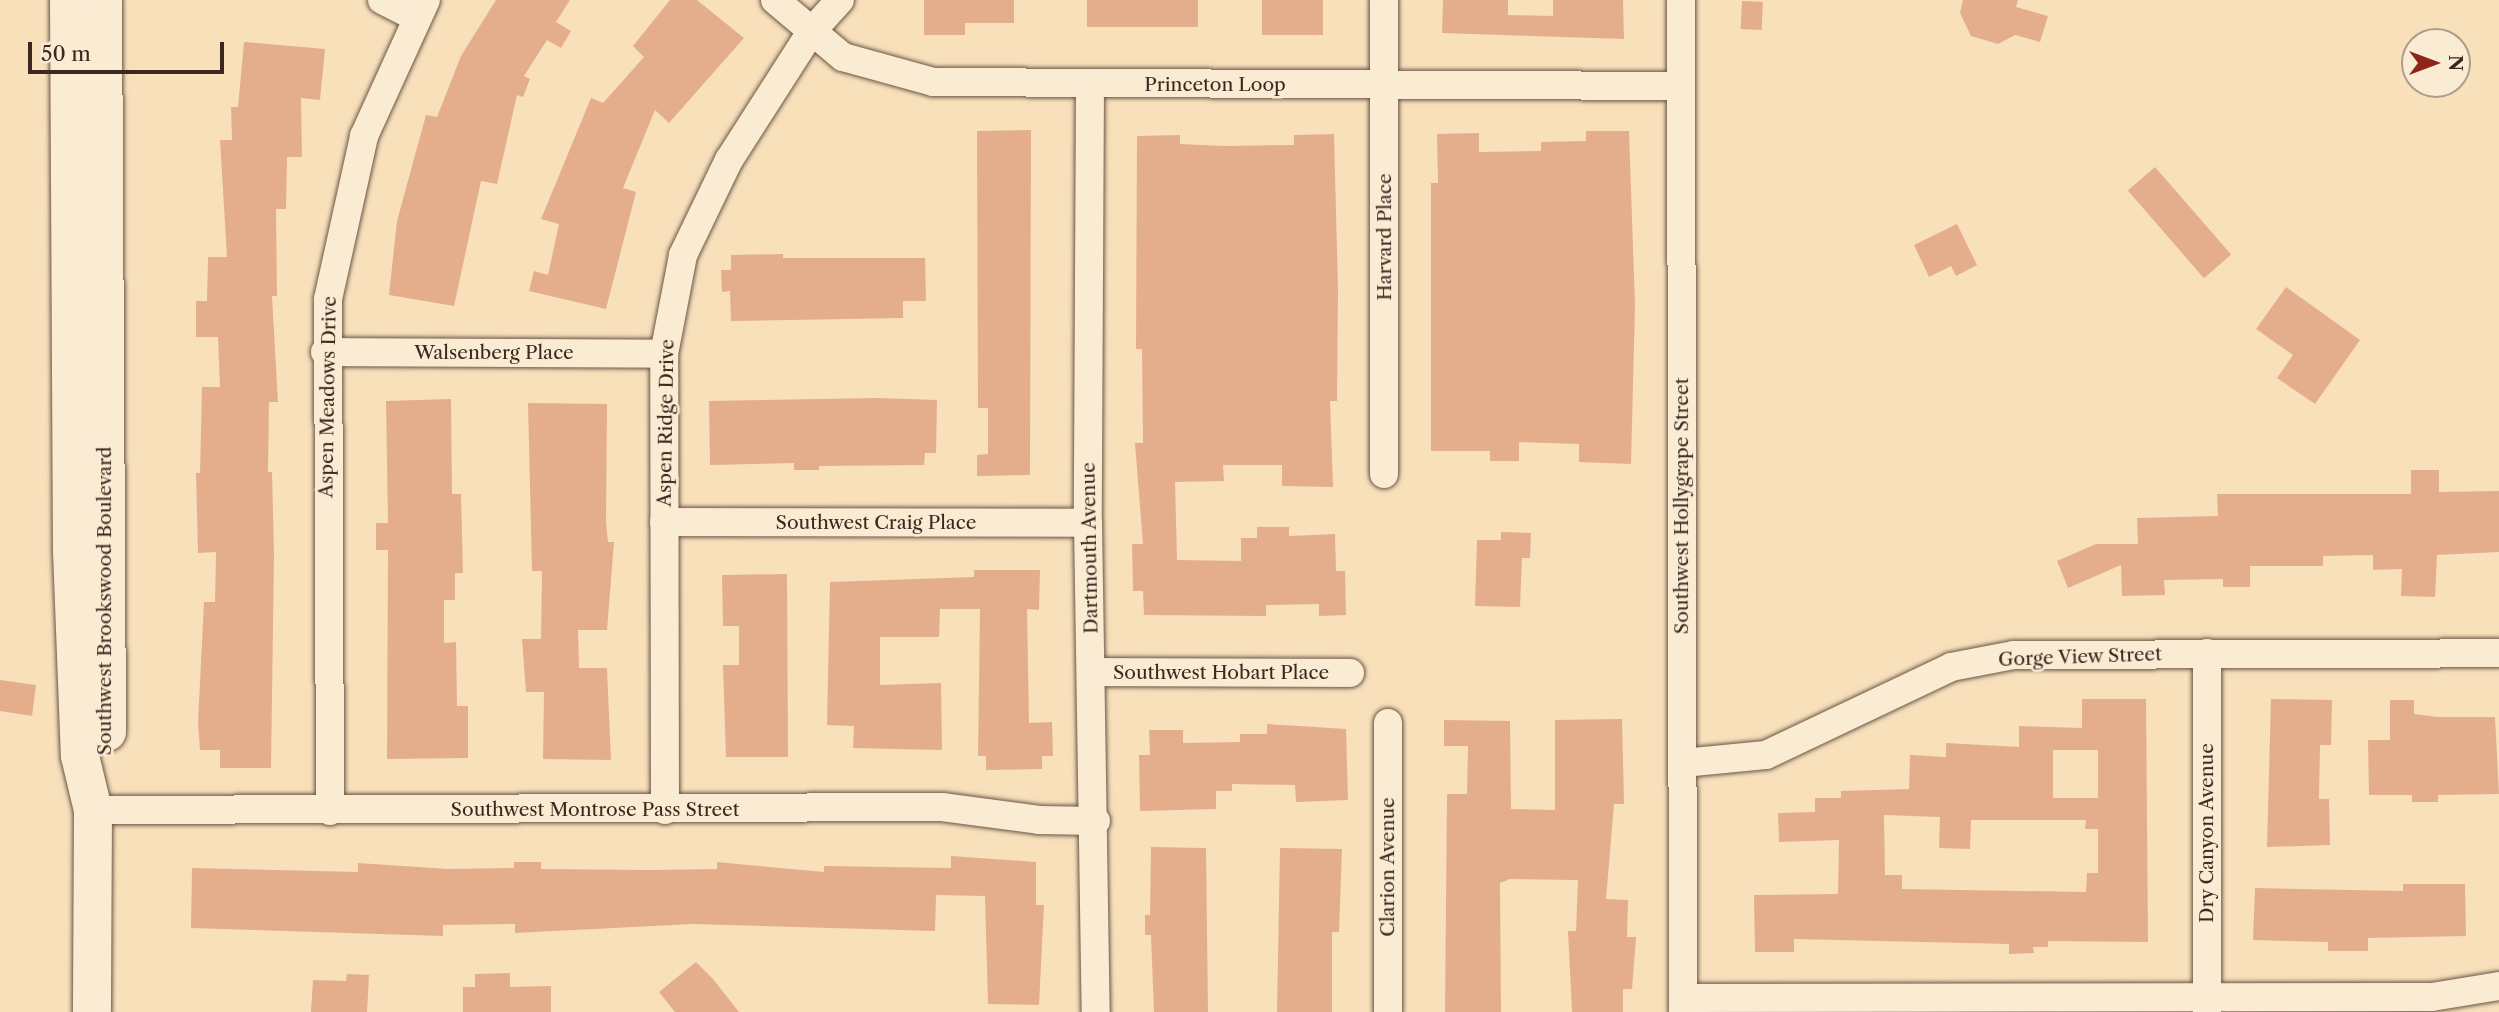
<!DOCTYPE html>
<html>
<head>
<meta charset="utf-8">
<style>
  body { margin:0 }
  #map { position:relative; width:2499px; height:1012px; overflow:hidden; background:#f8e0bb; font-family:"Libre Caslon Text",serif }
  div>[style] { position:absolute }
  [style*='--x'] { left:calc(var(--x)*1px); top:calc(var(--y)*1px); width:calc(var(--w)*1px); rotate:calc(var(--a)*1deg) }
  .building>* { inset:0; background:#e4ae8c; transform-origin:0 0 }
  .roads { filter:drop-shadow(0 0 2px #6b5647) drop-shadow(0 0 2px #6b5647) }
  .street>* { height:28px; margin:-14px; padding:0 14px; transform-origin:14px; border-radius:14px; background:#faebd3 }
  .secondary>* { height:38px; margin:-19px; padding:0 19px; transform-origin:19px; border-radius:19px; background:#faebd3 }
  span { translate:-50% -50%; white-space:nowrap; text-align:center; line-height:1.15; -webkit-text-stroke:5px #faebd3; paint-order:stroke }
  .street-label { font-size:19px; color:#3c2820 }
  .north { position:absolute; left:2401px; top:28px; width:70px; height:70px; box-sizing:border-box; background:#faebd3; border:2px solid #ae9d8b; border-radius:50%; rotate:90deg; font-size:19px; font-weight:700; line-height:28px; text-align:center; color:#3c2820 }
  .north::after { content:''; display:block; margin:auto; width:24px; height:32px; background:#8f2418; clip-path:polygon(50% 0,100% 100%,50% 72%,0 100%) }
  .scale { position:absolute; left:28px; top:42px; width:196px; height:32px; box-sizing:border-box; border:4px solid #3c2820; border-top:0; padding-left:9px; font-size:21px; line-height:24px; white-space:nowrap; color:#3c2820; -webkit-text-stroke:5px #faebd3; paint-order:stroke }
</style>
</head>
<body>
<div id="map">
  <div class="building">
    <div style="clip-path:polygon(496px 0,570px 0,556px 22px,571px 31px,561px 48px,547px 40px,524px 76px,530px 79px,523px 97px,517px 95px,497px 184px,481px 181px,454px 306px,389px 295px,397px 221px,426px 115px,437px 117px,461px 56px)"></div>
    <div style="clip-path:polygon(670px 0,697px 0,744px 38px,669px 123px,655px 110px,623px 188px,636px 192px,606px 309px,529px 291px,534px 271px,548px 275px,559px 224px,541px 219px,591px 98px,603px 103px,644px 57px,633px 46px)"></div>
    <div style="clip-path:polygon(924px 0,1014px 0,1014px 23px,965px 23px,965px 35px,924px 35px)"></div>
    <div style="left:1087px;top:0;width:111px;height:27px"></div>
    <div style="left:1262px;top:0;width:61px;height:35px"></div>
    <div style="clip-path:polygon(1443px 0,1508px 0,1508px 15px,1553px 16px,1553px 0,1623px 0,1624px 39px,1442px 33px)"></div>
    <div style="clip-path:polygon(1963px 0,2018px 0,2016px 7px,2048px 16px,2040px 42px,2015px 35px,1998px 44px,1971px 36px,1960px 13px)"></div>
    <div style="left:1742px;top:1px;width:21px;height:28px;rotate:3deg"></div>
    <div style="clip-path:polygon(244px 42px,325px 49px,320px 100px,301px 98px,302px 157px,287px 157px,286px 209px,276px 209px,277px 296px,272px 296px,278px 402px,269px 402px,268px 472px,272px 472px,274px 555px,271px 768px,220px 768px,220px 750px,200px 750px,198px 723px,204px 602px,215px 602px,216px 552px,198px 553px,196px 473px,200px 473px,202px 387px,220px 387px,218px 337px,196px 337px,196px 301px,207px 301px,208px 257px,227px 257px,220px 140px,232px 140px,231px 107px,238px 107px)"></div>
    <div style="clip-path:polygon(1031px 130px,1030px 475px,977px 476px,977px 455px,988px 454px,988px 408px,978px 408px,977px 131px)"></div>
    <div style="clip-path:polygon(1586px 131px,1629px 131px,1635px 305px,1631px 464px,1579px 462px,1579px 444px,1519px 442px,1519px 461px,1490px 461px,1490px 451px,1431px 451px,1431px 183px,1438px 183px,1437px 134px,1479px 133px,1479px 152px,1541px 151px,1541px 142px,1586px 141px)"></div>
    <div style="clip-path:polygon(1334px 134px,1338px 290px,1337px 401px,1330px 401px,1333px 487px,1282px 486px,1282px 465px,1223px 465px,1224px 481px,1175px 482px,1177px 560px,1241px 561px,1241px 538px,1257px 538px,1257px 527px,1289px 527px,1289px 536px,1335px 534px,1336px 571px,1345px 571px,1346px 615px,1319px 616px,1319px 604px,1266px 605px,1266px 616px,1144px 615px,1143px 591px,1133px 591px,1132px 544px,1143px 544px,1135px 443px,1143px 443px,1142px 349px,1136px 349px,1137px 136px,1180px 135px,1180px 144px,1225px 146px,1294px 145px,1294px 135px)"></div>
    <div style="left:2155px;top:167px;width:116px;height:36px;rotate:49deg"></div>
    <div style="clip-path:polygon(1957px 224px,1977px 265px,1956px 276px,1951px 266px,1929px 277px,1914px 245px)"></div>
    <div style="clip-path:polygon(783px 254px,783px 258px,925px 258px,926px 301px,903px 301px,903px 318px,731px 321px,730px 291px,722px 292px,721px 270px,731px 270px,731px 255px)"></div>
    <div style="clip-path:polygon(2286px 287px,2360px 340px,2315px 404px,2277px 378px,2293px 355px,2256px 329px)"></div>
    <div style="clip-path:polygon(878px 398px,937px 400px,936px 453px,925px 453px,924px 465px,819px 466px,819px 470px,794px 470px,794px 463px,710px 465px,709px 401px)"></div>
    <div style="clip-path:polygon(451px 399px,452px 494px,461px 494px,463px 573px,455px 573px,455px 600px,444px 600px,444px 643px,456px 642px,457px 706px,468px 706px,468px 758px,387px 759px,388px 550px,376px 550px,376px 523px,388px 523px,386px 401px)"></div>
    <div style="clip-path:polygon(528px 403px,607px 404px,606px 522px,608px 542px,614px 542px,607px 630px,578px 630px,579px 668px,607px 668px,611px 760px,543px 759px,544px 692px,526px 692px,522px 639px,541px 639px,542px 571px,532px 571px)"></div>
    <div style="clip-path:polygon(2411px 470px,2439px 470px,2439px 492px,2499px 491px,2499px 552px,2437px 555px,2435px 597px,2401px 596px,2402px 569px,2373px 570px,2373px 555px,2323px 556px,2323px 566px,2250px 566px,2250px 587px,2223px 587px,2223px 579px,2164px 580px,2165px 595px,2122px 596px,2121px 565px,2068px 588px,2057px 561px,2096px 544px,2138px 544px,2137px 518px,2218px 516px,2217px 494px,2411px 494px)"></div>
    <div style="clip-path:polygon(1501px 532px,1531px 533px,1530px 558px,1522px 558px,1520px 607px,1475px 606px,1477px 540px,1501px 540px)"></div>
    <div style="clip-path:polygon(974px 570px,1040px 570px,1039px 610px,1027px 609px,1029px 723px,1052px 722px,1053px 756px,1042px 756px,1042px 769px,986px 770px,986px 756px,978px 756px,980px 609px,940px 609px,939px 637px,880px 637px,880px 685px,941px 683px,942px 750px,853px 748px,854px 726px,827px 725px,830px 582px,974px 577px)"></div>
    <div style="clip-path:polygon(787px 574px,788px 757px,726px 757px,723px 665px,739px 665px,739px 626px,723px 626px,722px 575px)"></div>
    <div style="clip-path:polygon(0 680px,36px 685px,32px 716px,0 711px)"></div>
    <div style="clip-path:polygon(evenodd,2082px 699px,2146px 699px,2148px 942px,2048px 941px,2048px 947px,2033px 947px,2034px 953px,2009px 954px,2009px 944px,1794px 939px,1794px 952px,1755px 952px,1754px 895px,1838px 894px,1839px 840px,1779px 842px,1778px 813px,1815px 812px,1815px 798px,1841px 798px,1841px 791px,1909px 789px,1910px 755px,1946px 757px,1946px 743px,2019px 747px,2019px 726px,2082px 728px,2082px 699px,2053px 750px,2098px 750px,2098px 798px,2053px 798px,2053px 750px,2082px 699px,1884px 815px,1940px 817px,1939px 848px,1970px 849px,1971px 820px,2086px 820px,2085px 829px,2098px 829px,2098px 873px,2087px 873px,2086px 892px,1902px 889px,1902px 875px,1885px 875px,1884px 815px)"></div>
    <div style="clip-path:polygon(2271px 699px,2332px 700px,2331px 745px,2320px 745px,2319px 799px,2329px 799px,2330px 845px,2267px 847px)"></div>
    <div style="clip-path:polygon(2390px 700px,2414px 700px,2414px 714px,2438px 717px,2495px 717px,2499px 794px,2438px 795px,2438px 802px,2412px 802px,2412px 795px,2369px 795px,2368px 740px,2390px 740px)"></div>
    <div style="clip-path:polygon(1622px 719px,1624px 804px,1614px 804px,1606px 899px,1628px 900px,1627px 937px,1636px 937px,1632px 989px,1623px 989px,1623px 1012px,1572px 1012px,1568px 931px,1576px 931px,1578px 880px,1510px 879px,1500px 883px,1501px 1012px,1445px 1012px,1447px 794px,1467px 794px,1468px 746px,1444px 746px,1444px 720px,1510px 721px,1511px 809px,1555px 810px,1555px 720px)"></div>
    <div style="clip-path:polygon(1267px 724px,1346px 729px,1348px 800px,1296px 802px,1295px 785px,1232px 784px,1232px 791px,1216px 791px,1216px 809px,1140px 811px,1139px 755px,1150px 755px,1149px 730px,1183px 730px,1183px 743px,1240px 742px,1240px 734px,1267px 734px)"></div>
    <div style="clip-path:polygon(1151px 847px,1206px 848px,1208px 1012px,1154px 1012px,1151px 935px,1145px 935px,1145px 915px,1150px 915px)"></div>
    <div style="clip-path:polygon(1280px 848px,1342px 849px,1339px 932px,1332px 932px,1332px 1012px,1277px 1012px)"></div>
    <div style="clip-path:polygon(951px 856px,1036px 862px,1036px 905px,1044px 905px,1039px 1005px,988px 1004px,985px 896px,936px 895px,935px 931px,693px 924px,515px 933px,515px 924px,443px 925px,443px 936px,191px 928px,192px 868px,358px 872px,358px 863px,448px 869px,514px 868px,514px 862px,541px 862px,541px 869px,650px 870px,717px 869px,717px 862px,824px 872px,824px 866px,951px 868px)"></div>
    <div style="clip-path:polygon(2403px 884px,2465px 884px,2466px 936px,2368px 938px,2368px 951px,2328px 951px,2328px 942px,2253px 940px,2255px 888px,2403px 891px)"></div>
    <div style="clip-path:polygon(696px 962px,713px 979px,739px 1012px,675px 1012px,659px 992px)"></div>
    <div style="clip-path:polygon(510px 973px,510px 987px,551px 986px,551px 1012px,463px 1012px,463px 987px,475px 987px,475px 974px)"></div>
    <div style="clip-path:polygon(347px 974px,369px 975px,367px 1012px,311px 1012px,313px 980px,346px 981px)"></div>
  </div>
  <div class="roads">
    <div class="street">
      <div style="--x:382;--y:0;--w:38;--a:27"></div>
      <div style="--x:775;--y:0;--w:89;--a:40"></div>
      <div style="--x:843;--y:57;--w:93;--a:15.5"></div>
      <div style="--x:933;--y:82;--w:747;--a:0.31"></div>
      <div style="--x:1384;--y:0;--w:474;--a:90"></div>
      <div style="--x:1681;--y:0;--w:1012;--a:89.89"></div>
      <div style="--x:1090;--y:85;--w:438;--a:90.3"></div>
      <div style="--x:1088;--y:523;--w:489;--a:89.1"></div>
      <div style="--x:325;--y:352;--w:339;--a:0.3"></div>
      <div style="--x:664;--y:522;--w:424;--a:0.1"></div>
      <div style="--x:2207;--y:653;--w:359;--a:90"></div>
      <div style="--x:1093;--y:672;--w:257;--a:0.2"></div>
      <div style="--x:1683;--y:763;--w:83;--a:-5.5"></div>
      <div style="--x:1766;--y:755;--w:205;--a:-25.4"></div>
      <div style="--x:1951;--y:667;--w:64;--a:-10.8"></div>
      <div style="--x:2014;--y:655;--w:485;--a:-0.2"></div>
      <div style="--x:93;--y:810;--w:849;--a:-0.2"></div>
      <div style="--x:942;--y:807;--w:98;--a:7.6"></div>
      <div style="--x:1039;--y:820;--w:57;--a:1"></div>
      <div style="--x:665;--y:810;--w:456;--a:-90.1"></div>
      <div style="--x:664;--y:354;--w:101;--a:-79.1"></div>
      <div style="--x:683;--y:255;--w:106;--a:-64.2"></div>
      <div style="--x:729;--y:160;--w:152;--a:-57.4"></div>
      <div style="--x:811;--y:32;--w:43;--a:-47.8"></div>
      <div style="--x:330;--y:811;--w:512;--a:-90.22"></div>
      <div style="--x:328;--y:299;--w:167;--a:-77.5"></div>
      <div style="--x:364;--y:136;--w:149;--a:-65.5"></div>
      <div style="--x:1684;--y:998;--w:748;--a:-0.08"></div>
      <div style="--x:2432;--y:997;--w:68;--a:-9.3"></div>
      <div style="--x:1388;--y:1012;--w:289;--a:-90"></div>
    </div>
    <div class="secondary">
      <div style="--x:69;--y:0;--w:551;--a:89.69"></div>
      <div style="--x:72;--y:551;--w:205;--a:87.8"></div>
      <div style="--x:80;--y:756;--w:56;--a:76.5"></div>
      <div style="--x:93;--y:810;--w:202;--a:90.3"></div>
      <div style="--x:103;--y:0;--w:732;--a:89.69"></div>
    </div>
  </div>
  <div class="street-label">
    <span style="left:1215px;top:85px">Princeton Loop</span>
    <span style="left:1385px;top:237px;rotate:-90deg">Harvard Place</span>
    <span style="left:494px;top:353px">Walsenberg Place</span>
    <span style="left:328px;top:397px;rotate:-89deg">Aspen Meadows Drive</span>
    <span style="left:666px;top:423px;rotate:-89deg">Aspen Ridge Drive</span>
    <span style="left:1682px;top:506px;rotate:-90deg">Southwest Hollygrape Street</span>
    <span style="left:876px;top:523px">Southwest Craig Place</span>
    <span style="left:1090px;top:548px;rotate:-91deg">Dartmouth Avenue</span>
    <span style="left:105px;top:601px;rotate:-90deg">Southwest Brookswood Boulevard</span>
    <span style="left:2080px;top:657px;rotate:-2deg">Gorge View Street</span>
    <span style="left:1221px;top:673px">Southwest Hobart Place</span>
    <span style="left:595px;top:810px">Southwest Montrose Pass Street</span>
    <span style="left:2207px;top:833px;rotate:-90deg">Dry Canyon Avenue</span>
    <span style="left:1388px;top:867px;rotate:-90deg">Clarion Avenue</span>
  </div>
  <div class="north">N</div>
  <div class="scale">50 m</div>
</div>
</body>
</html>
